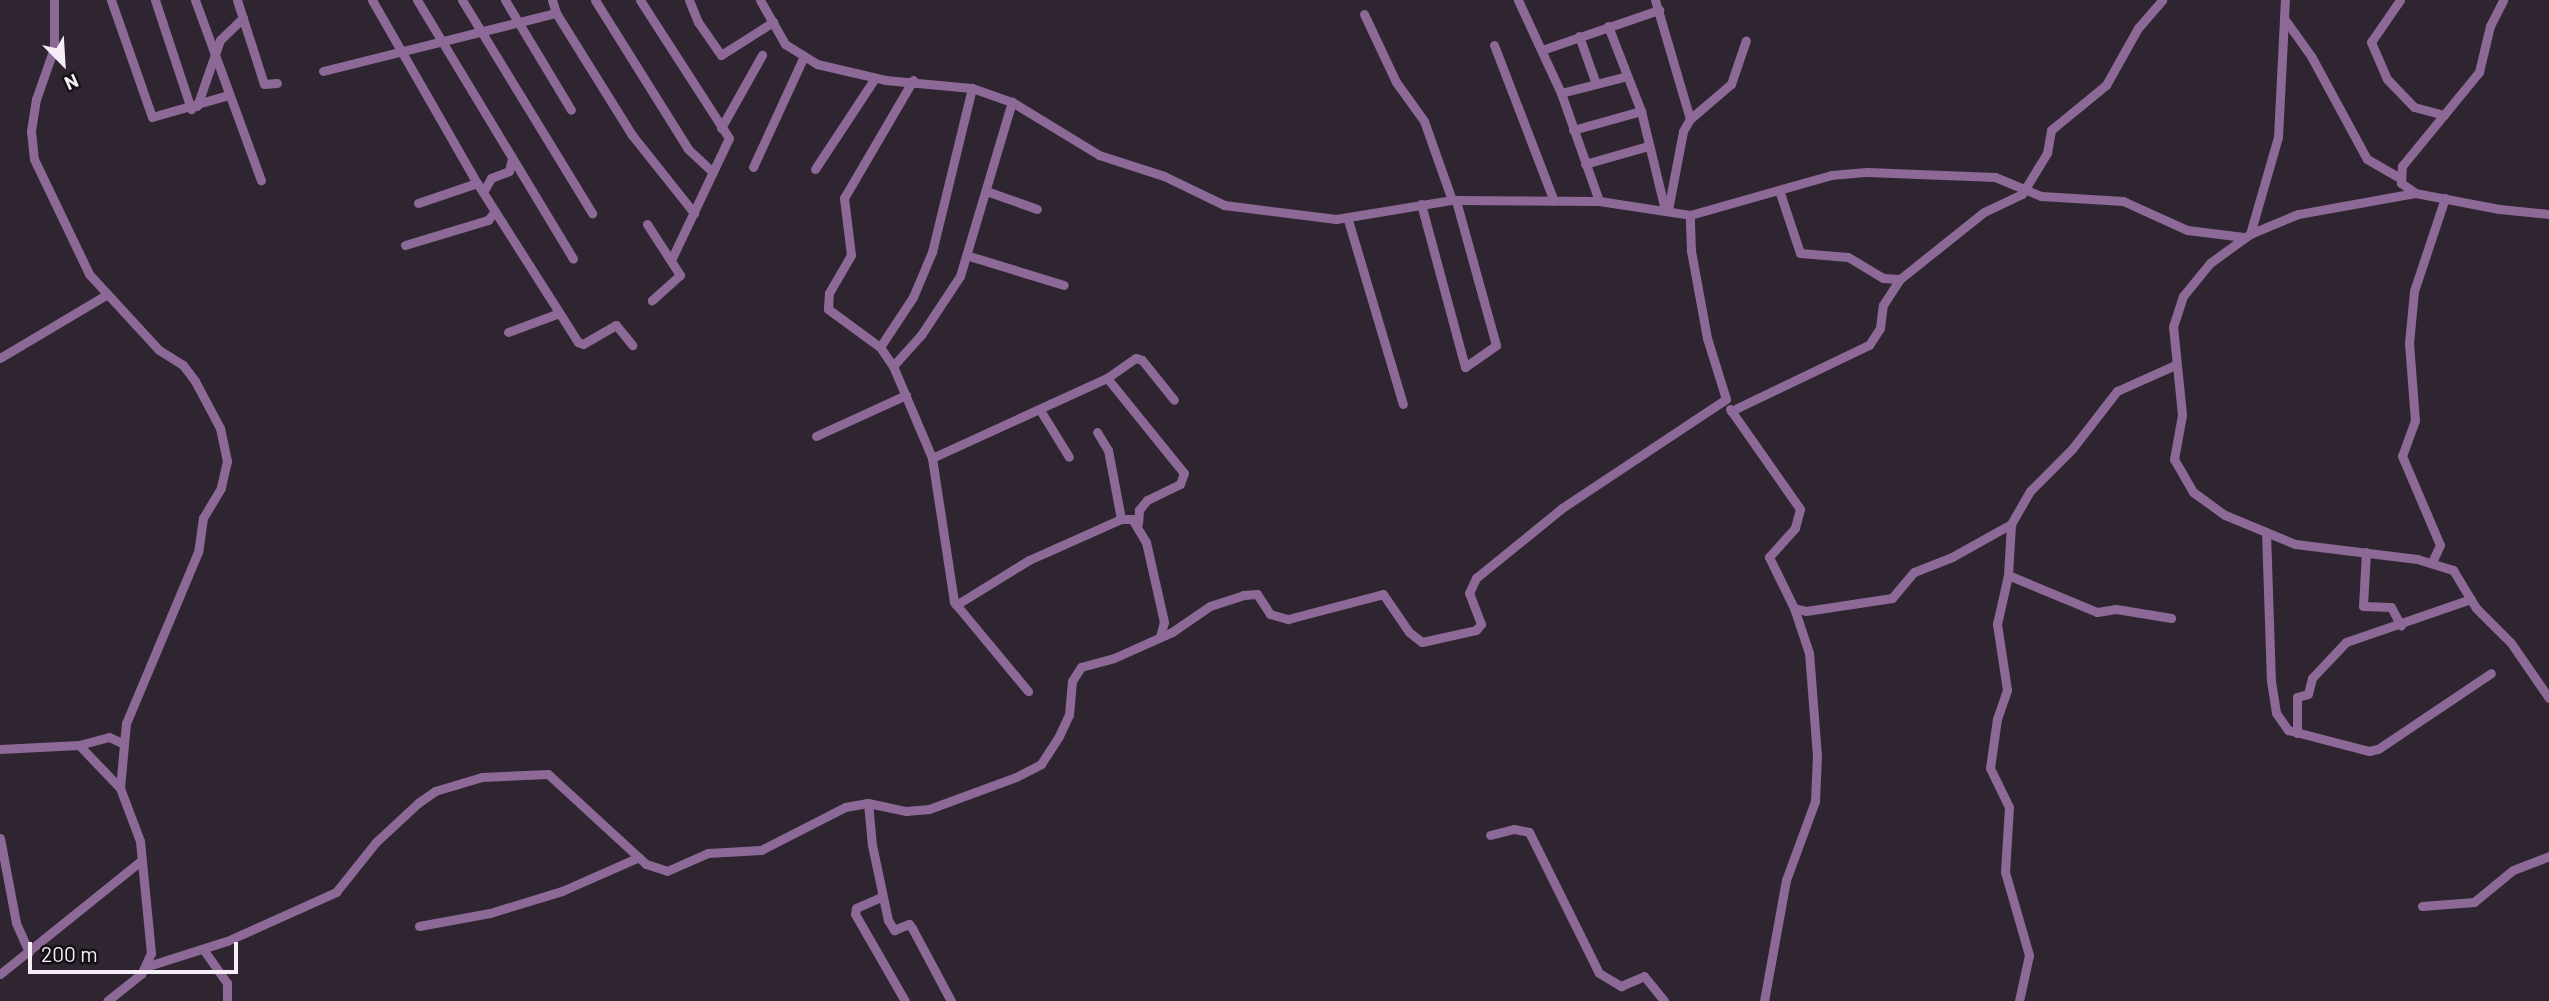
<!DOCTYPE html>
<html>
<head>
<meta charset="utf-8">
<style>
  body { margin:0 }
  #map { position:relative; width:2549px; height:1001px; overflow:hidden; background:#2e2531; font-family:Barlow,sans-serif }
  div>[style] { position:absolute }
  [style*='--x'] { left:calc(var(--x)*1px); top:calc(var(--y)*1px); width:calc(var(--w)*1px); rotate:calc(var(--a)*1deg) }
  .minor>* { height:9px; margin:-4.5px; padding:0 4.5px; transform-origin:4.5px; border-radius:4.5px; background:#8c6996 }
  span { translate:-50% -50%; white-space:nowrap; text-align:center; line-height:1.15; -webkit-text-stroke:5px #141015; paint-order:stroke }
  .north { position:absolute; left:28px; top:28px; width:70px; height:70px; -webkit-text-stroke:5px #141015; paint-order:stroke; rotate:156deg; font-size:19px; font-weight:700; line-height:28px; text-align:center; color:#f5eef7 }
  .north::after { content:''; display:block; margin:auto; width:24px; height:32px; background:#f5eef7; clip-path:polygon(50% 0,100% 100%,50% 72%,0 100%) }
  .scale { position:absolute; left:28px; top:942px; width:210px; height:32px; box-sizing:border-box; border:4px solid #f5eef7; border-top:0; padding-left:9px; font-size:21px; line-height:24px; white-space:nowrap; color:#f5eef7; -webkit-text-stroke:5px #141015; paint-order:stroke }
</style>
</head>
<body>
<div id="map">
  <div class="minor">
    <div style="--x:54;--y:0;--w:48;--a:90"></div>
    <div style="--x:54;--y:48;--w:54;--a:109.4"></div>
    <div style="--x:36;--y:99;--w:32;--a:99"></div>
    <div style="--x:31;--y:131;--w:28;--a:84"></div>
    <div style="--x:34;--y:159;--w:127;--a:64.4"></div>
    <div style="--x:89;--y:274;--w:103;--a:47.4"></div>
    <div style="--x:159;--y:350;--w:28;--a:32"></div>
    <div style="--x:183;--y:365;--w:20;--a:53"></div>
    <div style="--x:195;--y:381;--w:53;--a:62"></div>
    <div style="--x:220;--y:428;--w:34;--a:78"></div>
    <div style="--x:227;--y:461;--w:28;--a:103"></div>
    <div style="--x:221;--y:488;--w:35;--a:121"></div>
    <div style="--x:203;--y:518;--w:34;--a:98"></div>
    <div style="--x:198;--y:552;--w:186;--a:112.8"></div>
    <div style="--x:126;--y:723;--w:65;--a:95.3"></div>
    <div style="--x:120;--y:788;--w:57;--a:69.3"></div>
    <div style="--x:140;--y:841;--w:113;--a:84.4"></div>
    <div style="--x:151;--y:953;--w:23;--a:115"></div>
    <div style="--x:141;--y:974;--w:43;--a:141.5"></div>
    <div style="--x:111;--y:0;--w:124;--a:70.7"></div>
    <div style="--x:152;--y:117;--w:79;--a:-16.1"></div>
    <div style="--x:155;--y:0;--w:115;--a:71.7"></div>
    <div style="--x:195;--y:0;--w:192;--a:69.9"></div>
    <div style="--x:237;--y:0;--w:88;--a:72.2"></div>
    <div style="--x:264;--y:84;--w:13;--a:-4"></div>
    <div style="--x:372;--y:0;--w:211;--a:60.2"></div>
    <div style="--x:477;--y:183;--w:188;--a:57.6"></div>
    <div style="--x:578;--y:342;--w:5;--a:22"></div>
    <div style="--x:583;--y:344;--w:38;--a:-30"></div>
    <div style="--x:616;--y:325;--w:26;--a:51"></div>
    <div style="--x:417;--y:0;--w:302;--a:58.9"></div>
    <div style="--x:462;--y:0;--w:250;--a:58.6"></div>
    <div style="--x:505;--y:0;--w:128;--a:59"></div>
    <div style="--x:552;--y:0;--w:14;--a:73"></div>
    <div style="--x:556;--y:13;--w:144;--a:58.1"></div>
    <div style="--x:632;--y:135;--w:100;--a:51.5"></div>
    <div style="--x:595;--y:0;--w:176;--a:58"></div>
    <div style="--x:688;--y:149;--w:34;--a:43"></div>
    <div style="--x:640;--y:0;--w:164;--a:57.2"></div>
    <div style="--x:729;--y:138;--w:133;--a:115.4"></div>
    <div style="--x:689;--y:0;--w:24;--a:68"></div>
    <div style="--x:698;--y:22;--w:40;--a:55.1"></div>
    <div style="--x:721;--y:55;--w:62;--a:-32.4"></div>
    <div style="--x:760;--y:0;--w:51;--a:60.4"></div>
    <div style="--x:785;--y:44;--w:38;--a:32"></div>
    <div style="--x:817;--y:64;--w:70;--a:13.2"></div>
    <div style="--x:885;--y:80;--w:87;--a:5.3"></div>
    <div style="--x:972;--y:88;--w:42;--a:19.3"></div>
    <div style="--x:1012;--y:102;--w:102;--a:31.3"></div>
    <div style="--x:1099;--y:155;--w:68;--a:17.9"></div>
    <div style="--x:1164;--y:176;--w:67;--a:25.8"></div>
    <div style="--x:1224;--y:205;--w:113;--a:7.1"></div>
    <div style="--x:1336;--y:219;--w:118;--a:-9.3"></div>
    <div style="--x:1452;--y:200;--w:147;--a:0.4"></div>
    <div style="--x:1599;--y:201;--w:92;--a:8.7"></div>
    <div style="--x:1690;--y:215;--w:147;--a:-15.8"></div>
    <div style="--x:1831;--y:175;--w:36;--a:-5"></div>
    <div style="--x:1867;--y:172;--w:128;--a:2.2"></div>
    <div style="--x:1995;--y:177;--w:50;--a:22.4"></div>
    <div style="--x:2041;--y:196;--w:82;--a:3.5"></div>
    <div style="--x:2123;--y:201;--w:70;--a:24.4"></div>
    <div style="--x:2187;--y:230;--w:57;--a:7"></div>
    <div style="--x:1518;--y:0;--w:102;--a:65.2"></div>
    <div style="--x:1561;--y:93;--w:114;--a:70.6"></div>
    <div style="--x:1655;--y:0;--w:124;--a:73.6"></div>
    <div style="--x:2400;--y:0;--w:51;--a:124.6"></div>
    <div style="--x:2371;--y:42;--w:40;--a:66.6"></div>
    <div style="--x:2387;--y:79;--w:39;--a:46"></div>
    <div style="--x:2414;--y:107;--w:31;--a:15"></div>
    <div style="--x:1364;--y:14;--w:75;--a:64.8"></div>
    <div style="--x:1396;--y:82;--w:48;--a:54.3"></div>
    <div style="--x:1424;--y:121;--w:84;--a:70.5"></div>
    <div style="--x:2286;--y:21;--w:43;--a:54.5"></div>
    <div style="--x:2311;--y:56;--w:117;--a:61.5"></div>
    <div style="--x:2367;--y:159;--w:36;--a:30"></div>
    <div style="--x:1608;--y:26;--w:91;--a:68.8"></div>
    <div style="--x:1641;--y:111;--w:102;--a:76.4"></div>
    <div style="--x:1579;--y:36;--w:51;--a:70.5"></div>
    <div style="--x:1494;--y:45;--w:167;--a:69"></div>
    <div style="--x:1542;--y:50;--w:124;--a:-18.9"></div>
    <div style="--x:323;--y:71;--w:240;--a:-14"></div>
    <div style="--x:913;--y:80;--w:137;--a:120.3"></div>
    <div style="--x:844;--y:198;--w:57;--a:83"></div>
    <div style="--x:851;--y:255;--w:44;--a:120.1"></div>
    <div style="--x:829;--y:293;--w:16;--a:94"></div>
    <div style="--x:828;--y:309;--w:64;--a:36.2"></div>
    <div style="--x:880;--y:347;--w:23;--a:56"></div>
    <div style="--x:893;--y:366;--w:100;--a:67"></div>
    <div style="--x:932;--y:458;--w:146;--a:81.3"></div>
    <div style="--x:954;--y:602;--w:116;--a:50.3"></div>
    <div style="--x:1561;--y:93;--w:68;--a:-14.4"></div>
    <div style="--x:197;--y:106;--w:70;--a:-70.8"></div>
    <div style="--x:220;--y:40;--w:32;--a:-44"></div>
    <div style="--x:721;--y:128;--w:84;--a:-60.7"></div>
    <div style="--x:1573;--y:130;--w:71;--a:-15.6"></div>
    <div style="--x:1585;--y:164;--w:66;--a:-15.9"></div>
    <div style="--x:753;--y:167;--w:122;--a:-65.3"></div>
    <div style="--x:815;--y:169;--w:109;--a:-56.6"></div>
    <div style="--x:1779;--y:190;--w:66;--a:71.6"></div>
    <div style="--x:1800;--y:253;--w:48;--a:4.8"></div>
    <div style="--x:1848;--y:257;--w:41;--a:31"></div>
    <div style="--x:1883;--y:278;--w:17;--a:3"></div>
    <div style="--x:986;--y:191;--w:54;--a:19.4"></div>
    <div style="--x:483;--y:192;--w:16;--a:-60"></div>
    <div style="--x:491;--y:178;--w:19;--a:-21"></div>
    <div style="--x:509;--y:171;--w:12;--a:-76"></div>
    <div style="--x:2414;--y:192;--w:16;--a:-145"></div>
    <div style="--x:2401;--y:183;--w:17;--a:-87"></div>
    <div style="--x:2402;--y:166;--w:122;--a:-50.7"></div>
    <div style="--x:2479;--y:72;--w:47;--a:-76.6"></div>
    <div style="--x:2490;--y:26;--w:29;--a:-63"></div>
    <div style="--x:418;--y:203;--w:62;--a:-18.7"></div>
    <div style="--x:1421;--y:204;--w:169;--a:74.9"></div>
    <div style="--x:1465;--y:367;--w:38;--a:-35"></div>
    <div style="--x:1496;--y:345;--w:149;--a:-105.5"></div>
    <div style="--x:1668;--y:210;--w:80;--a:-79.2"></div>
    <div style="--x:1683;--y:131;--w:14;--a:-60"></div>
    <div style="--x:1690;--y:119;--w:54;--a:-40.5"></div>
    <div style="--x:1731;--y:84;--w:46;--a:-71.2"></div>
    <div style="--x:2549;--y:214;--w:50;--a:-174.3"></div>
    <div style="--x:2499;--y:209;--w:86;--a:-169.2"></div>
    <div style="--x:2415;--y:193;--w:119;--a:169.8"></div>
    <div style="--x:2298;--y:214;--w:52;--a:157.4"></div>
    <div style="--x:2250;--y:234;--w:49;--a:144.1"></div>
    <div style="--x:2210;--y:263;--w:43;--a:129.3"></div>
    <div style="--x:2183;--y:296;--w:32;--a:108"></div>
    <div style="--x:2173;--y:326;--w:89;--a:84.2"></div>
    <div style="--x:2182;--y:415;--w:45;--a:100.3"></div>
    <div style="--x:2174;--y:459;--w:38;--a:60"></div>
    <div style="--x:2193;--y:492;--w:39;--a:36"></div>
    <div style="--x:2225;--y:515;--w:76;--a:22.5"></div>
    <div style="--x:2295;--y:544;--w:123;--a:7"></div>
    <div style="--x:2417;--y:559;--w:38;--a:17"></div>
    <div style="--x:2453;--y:570;--w:44;--a:58.8"></div>
    <div style="--x:2476;--y:608;--w:49;--a:45"></div>
    <div style="--x:2511;--y:643;--w:67;--a:55.4"></div>
    <div style="--x:1348;--y:220;--w:192;--a:73.4"></div>
    <div style="--x:647;--y:224;--w:61;--a:57.1"></div>
    <div style="--x:680;--y:275;--w:38;--a:138"></div>
    <div style="--x:2250;--y:234;--w:101;--a:-73.9"></div>
    <div style="--x:2278;--y:137;--w:137;--a:-87.1"></div>
    <div style="--x:405;--y:245;--w:87;--a:-16.8"></div>
    <div style="--x:488;--y:220;--w:11;--a:-52"></div>
    <div style="--x:969;--y:256;--w:99;--a:17"></div>
    <div style="--x:508;--y:332;--w:54;--a:-20.4"></div>
    <div style="--x:880;--y:347;--w:60;--a:-56.6"></div>
    <div style="--x:913;--y:297;--w:49;--a:-67.1"></div>
    <div style="--x:932;--y:252;--w:169;--a:-76.3"></div>
    <div style="--x:0;--y:358;--w:123;--a:-30.7"></div>
    <div style="--x:893;--y:366;--w:42;--a:-47.9"></div>
    <div style="--x:921;--y:335;--w:71;--a:-56.5"></div>
    <div style="--x:960;--y:276;--w:182;--a:-73.4"></div>
    <div style="--x:1107;--y:378;--w:122;--a:51"></div>
    <div style="--x:1184;--y:473;--w:12;--a:110"></div>
    <div style="--x:1180;--y:484;--w:37;--a:154"></div>
    <div style="--x:1147;--y:500;--w:13;--a:129"></div>
    <div style="--x:1139;--y:510;--w:13;--a:94"></div>
    <div style="--x:1730;--y:409;--w:122;--a:55"></div>
    <div style="--x:1800;--y:509;--w:20;--a:105"></div>
    <div style="--x:1795;--y:528;--w:39;--a:132"></div>
    <div style="--x:1769;--y:557;--w:57;--a:63.9"></div>
    <div style="--x:1794;--y:608;--w:12;--a:14"></div>
    <div style="--x:1806;--y:611;--w:87;--a:-8.6"></div>
    <div style="--x:1892;--y:598;--w:34;--a:-50"></div>
    <div style="--x:1914;--y:572;--w:41;--a:-21.5"></div>
    <div style="--x:1952;--y:557;--w:68;--a:-29.2"></div>
    <div style="--x:1040;--y:410;--w:55;--a:58.3"></div>
    <div style="--x:1731;--y:411;--w:153;--a:-25.6"></div>
    <div style="--x:1869;--y:345;--w:20;--a:-57"></div>
    <div style="--x:1880;--y:328;--w:23;--a:-83"></div>
    <div style="--x:1883;--y:305;--w:31;--a:-57"></div>
    <div style="--x:1900;--y:279;--w:107;--a:-38.6"></div>
    <div style="--x:1984;--y:212;--w:42;--a:-25.3"></div>
    <div style="--x:2022;--y:194;--w:48;--a:-58.6"></div>
    <div style="--x:2047;--y:153;--w:23;--a:-80"></div>
    <div style="--x:2051;--y:130;--w:71;--a:-39.3"></div>
    <div style="--x:2106;--y:85;--w:65;--a:-60.7"></div>
    <div style="--x:2138;--y:28;--w:37;--a:-49"></div>
    <div style="--x:1097;--y:432;--w:21;--a:59"></div>
    <div style="--x:1108;--y:450;--w:70;--a:79.3"></div>
    <div style="--x:816;--y:436;--w:99;--a:-24.5"></div>
    <div style="--x:932;--y:458;--w:192;--a:-24.6"></div>
    <div style="--x:1107;--y:378;--w:35;--a:-35"></div>
    <div style="--x:1136;--y:358;--w:6;--a:18"></div>
    <div style="--x:1142;--y:360;--w:51;--a:51.3"></div>
    <div style="--x:2266;--y:532;--w:149;--a:88.1"></div>
    <div style="--x:2271;--y:681;--w:32;--a:81"></div>
    <div style="--x:2276;--y:713;--w:21;--a:55"></div>
    <div style="--x:2288;--y:730;--w:84;--a:14.5"></div>
    <div style="--x:2369;--y:751;--w:9;--a:-13"></div>
    <div style="--x:2378;--y:749;--w:136;--a:-33.9"></div>
    <div style="--x:2366;--y:552;--w:54;--a:93.2"></div>
    <div style="--x:2363;--y:606;--w:28;--a:2"></div>
    <div style="--x:2391;--y:607;--w:21;--a:62"></div>
    <div style="--x:2432;--y:562;--w:19;--a:-65"></div>
    <div style="--x:2440;--y:545;--w:97;--a:-113.1"></div>
    <div style="--x:2402;--y:456;--w:37;--a:-70"></div>
    <div style="--x:2415;--y:421;--w:78;--a:-94.4"></div>
    <div style="--x:2409;--y:343;--w:52;--a:-84.5"></div>
    <div style="--x:2414;--y:291;--w:98;--a:-71.6"></div>
    <div style="--x:2008;--y:575;--w:96;--a:22.6"></div>
    <div style="--x:2097;--y:612;--w:19;--a:-9"></div>
    <div style="--x:2116;--y:609;--w:56;--a:9.3"></div>
    <div style="--x:956;--y:605;--w:86;--a:-31.7"></div>
    <div style="--x:1029;--y:560;--w:101;--a:-24"></div>
    <div style="--x:1121;--y:519;--w:11;--a:0"></div>
    <div style="--x:1132;--y:519;--w:27;--a:59"></div>
    <div style="--x:1146;--y:542;--w:82;--a:77.3"></div>
    <div style="--x:1164;--y:622;--w:16;--a:105"></div>
    <div style="--x:2297;--y:733;--w:36;--a:-90"></div>
    <div style="--x:2297;--y:697;--w:11;--a:-15"></div>
    <div style="--x:2308;--y:694;--w:16;--a:-76"></div>
    <div style="--x:2312;--y:678;--w:50;--a:-46.6"></div>
    <div style="--x:2346;--y:642;--w:132;--a:-19"></div>
    <div style="--x:79;--y:745;--w:31;--a:-15"></div>
    <div style="--x:109;--y:737;--w:14;--a:25"></div>
    <div style="--x:0;--y:749;--w:79;--a:-2.9"></div>
    <div style="--x:79;--y:745;--w:59;--a:46.4"></div>
    <div style="--x:868;--y:803;--w:42;--a:84.6"></div>
    <div style="--x:872;--y:845;--w:77;--a:78"></div>
    <div style="--x:888;--y:920;--w:12;--a:59"></div>
    <div style="--x:894;--y:930;--w:16;--a:-22"></div>
    <div style="--x:909;--y:924;--w:5;--a:53"></div>
    <div style="--x:912;--y:928;--w:83;--a:61.9"></div>
    <div style="--x:1490;--y:835;--w:25;--a:-14"></div>
    <div style="--x:1514;--y:829;--w:15;--a:11"></div>
    <div style="--x:1529;--y:832;--w:157;--a:63.6"></div>
    <div style="--x:1599;--y:973;--w:26;--a:31"></div>
    <div style="--x:1621;--y:986;--w:25;--a:-23"></div>
    <div style="--x:1644;--y:976;--w:32;--a:51"></div>
    <div style="--x:0;--y:838;--w:86;--a:79.3"></div>
    <div style="--x:16;--y:923;--w:32;--a:66"></div>
    <div style="--x:881;--y:897;--w:27;--a:156"></div>
    <div style="--x:856;--y:908;--w:6;--a:99"></div>
    <div style="--x:855;--y:914;--w:100;--a:60.1"></div>
    <div style="--x:2422;--y:906;--w:52;--a:-4.4"></div>
    <div style="--x:2474;--y:902;--w:50;--a:-39.4"></div>
    <div style="--x:2513;--y:870;--w:39;--a:-21"></div>
    <div style="--x:419;--y:926;--w:72;--a:-10.4"></div>
    <div style="--x:490;--y:913;--w:75;--a:-17"></div>
    <div style="--x:562;--y:891;--w:84;--a:-23.8"></div>
    <div style="--x:203;--y:949;--w:42;--a:54.8"></div>
    <div style="--x:227;--y:983;--w:18;--a:90"></div>
    <div style="--x:148;--y:966;--w:83;--a:-17.6"></div>
    <div style="--x:227;--y:941;--w:120;--a:-24.2"></div>
    <div style="--x:336;--y:892;--w:64;--a:-51.3"></div>
    <div style="--x:376;--y:842;--w:57;--a:-42.9"></div>
    <div style="--x:418;--y:803;--w:21;--a:-35"></div>
    <div style="--x:435;--y:791;--w:49;--a:-16.6"></div>
    <div style="--x:482;--y:777;--w:66;--a:-2.6"></div>
    <div style="--x:548;--y:774;--w:133;--a:42.6"></div>
    <div style="--x:646;--y:864;--w:22;--a:18"></div>
    <div style="--x:667;--y:871;--w:45;--a:-23.7"></div>
    <div style="--x:708;--y:853;--w:53;--a:-3.2"></div>
    <div style="--x:761;--y:850;--w:94;--a:-27.1"></div>
    <div style="--x:845;--y:807;--w:23;--a:-10"></div>
    <div style="--x:868;--y:803;--w:39;--a:12"></div>
    <div style="--x:906;--y:811;--w:23;--a:-5"></div>
    <div style="--x:929;--y:809;--w:93;--a:-20.2"></div>
    <div style="--x:1016;--y:777;--w:28;--a:-27"></div>
    <div style="--x:1041;--y:764;--w:33;--a:-57"></div>
    <div style="--x:1059;--y:736;--w:23;--a:-65"></div>
    <div style="--x:1069;--y:715;--w:34;--a:-85"></div>
    <div style="--x:1072;--y:681;--w:17;--a:-57"></div>
    <div style="--x:1081;--y:667;--w:34;--a:-15"></div>
    <div style="--x:1114;--y:658;--w:64;--a:-24.1"></div>
    <div style="--x:1172;--y:632;--w:46;--a:-34.4"></div>
    <div style="--x:1210;--y:606;--w:35;--a:-18"></div>
    <div style="--x:1243;--y:595;--w:14;--a:-4"></div>
    <div style="--x:1257;--y:594;--w:24;--a:57"></div>
    <div style="--x:1270;--y:614;--w:19;--a:16"></div>
    <div style="--x:1288;--y:619;--w:98;--a:-14.7"></div>
    <div style="--x:1383;--y:594;--w:46;--a:55.6"></div>
    <div style="--x:1409;--y:632;--w:16;--a:38"></div>
    <div style="--x:1422;--y:642;--w:55;--a:-12.5"></div>
    <div style="--x:1476;--y:630;--w:8;--a:-50"></div>
    <div style="--x:1481;--y:624;--w:33;--a:-111"></div>
    <div style="--x:1469;--y:593;--w:17;--a:-65"></div>
    <div style="--x:1476;--y:578;--w:111;--a:-39.1"></div>
    <div style="--x:1562;--y:508;--w:197;--a:-33.6"></div>
    <div style="--x:1726;--y:399;--w:64;--a:-107.3"></div>
    <div style="--x:1707;--y:338;--w:88;--a:-100.4"></div>
    <div style="--x:1691;--y:251;--w:36;--a:-92"></div>
    <div style="--x:0;--y:974;--w:182;--a:-38.8"></div>
    <div style="--x:1764;--y:1001;--w:123;--a:-79.7"></div>
    <div style="--x:1786;--y:880;--w:84;--a:-69.8"></div>
    <div style="--x:1815;--y:801;--w:45;--a:-87.5"></div>
    <div style="--x:1817;--y:756;--w:103;--a:-94.4"></div>
    <div style="--x:1809;--y:653;--w:47;--a:-108.4"></div>
    <div style="--x:2019;--y:1001;--w:47;--a:-77.7"></div>
    <div style="--x:2029;--y:955;--w:86;--a:-106.1"></div>
    <div style="--x:2005;--y:872;--w:65;--a:-86.5"></div>
    <div style="--x:2009;--y:807;--w:43;--a:-116"></div>
    <div style="--x:1990;--y:768;--w:49;--a:-81.9"></div>
    <div style="--x:1997;--y:719;--w:31;--a:-71"></div>
    <div style="--x:2007;--y:690;--w:67;--a:-98.6"></div>
    <div style="--x:1997;--y:624;--w:50;--a:-77.3"></div>
    <div style="--x:2008;--y:575;--w:51;--a:-86.6"></div>
    <div style="--x:2011;--y:524;--w:38;--a:-60"></div>
    <div style="--x:2030;--y:491;--w:59;--a:-45"></div>
    <div style="--x:2072;--y:449;--w:73;--a:-52.2"></div>
    <div style="--x:2117;--y:391;--w:64;--a:-24.1"></div>
  </div>
  <div class="north">N</div>
  <div class="scale">200 m</div>
</div>
</body>
</html>
